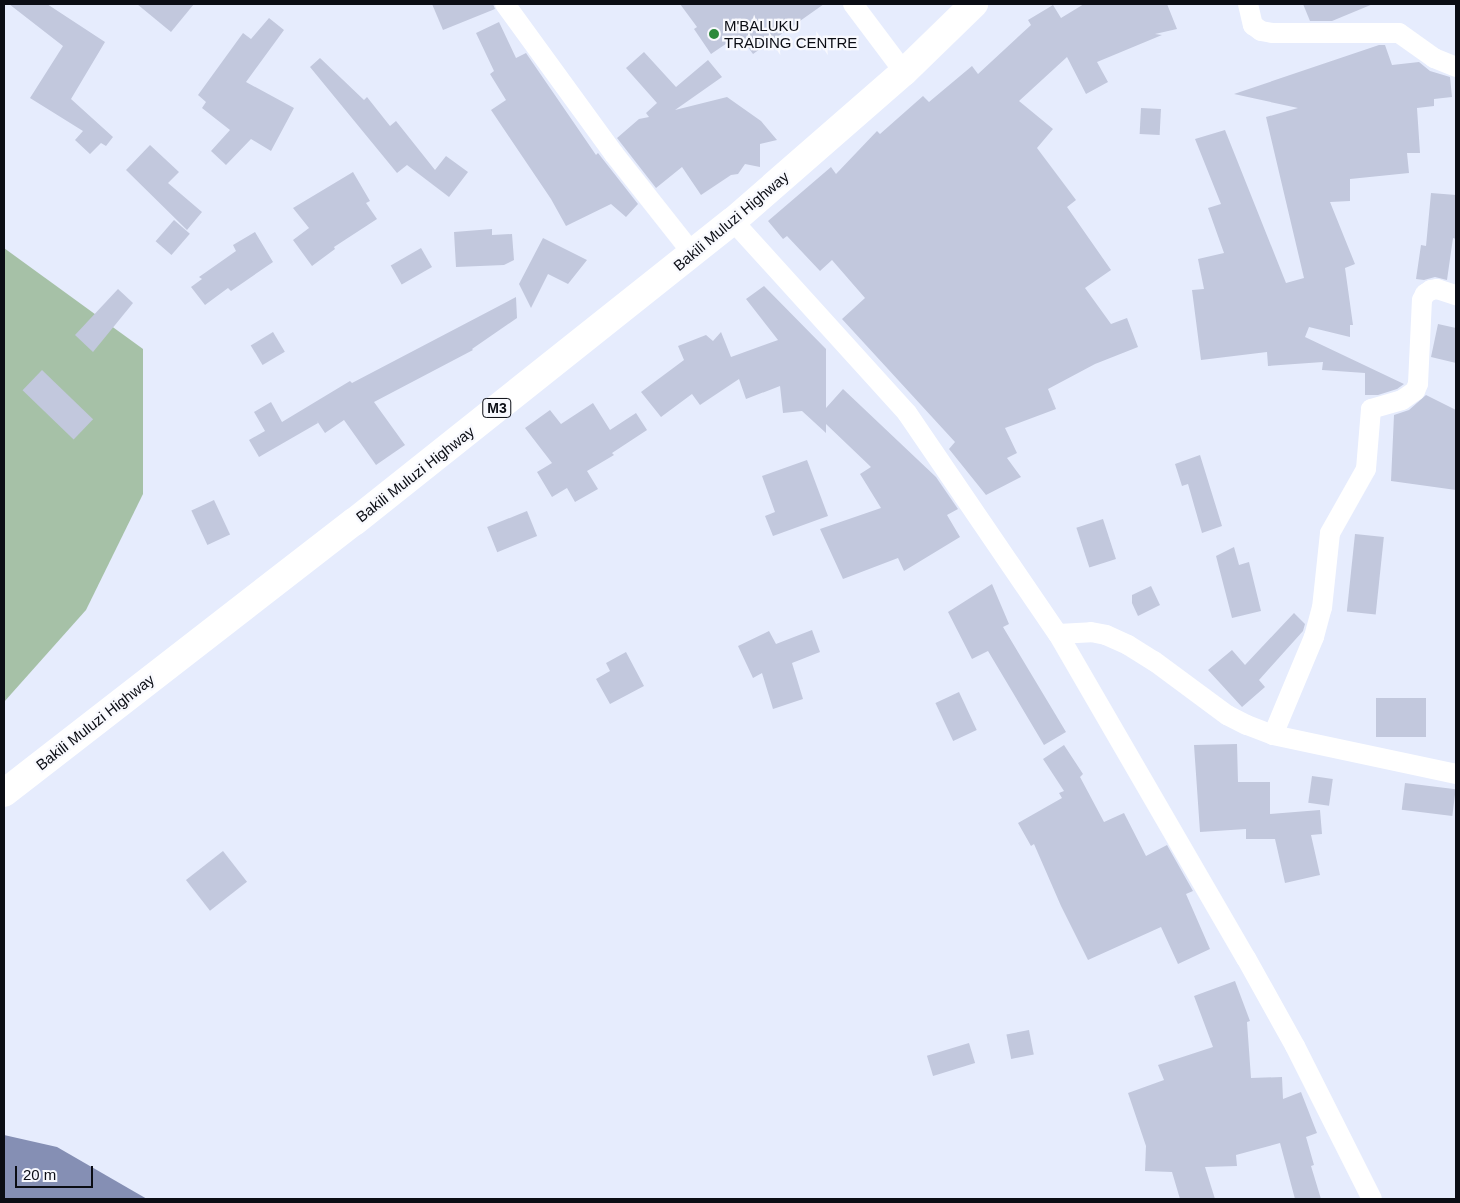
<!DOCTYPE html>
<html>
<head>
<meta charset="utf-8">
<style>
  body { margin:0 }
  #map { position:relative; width:1460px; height:1203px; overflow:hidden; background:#e6ecfd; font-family:Arial,sans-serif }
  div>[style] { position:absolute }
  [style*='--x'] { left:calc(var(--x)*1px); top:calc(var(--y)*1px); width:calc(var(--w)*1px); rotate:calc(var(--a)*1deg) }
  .green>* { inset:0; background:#a6c1a7 }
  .water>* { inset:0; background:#858fb4 }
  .building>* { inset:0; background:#c2c8dd; transform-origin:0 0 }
  .street>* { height:20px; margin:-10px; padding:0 10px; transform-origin:10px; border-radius:10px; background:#fff }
  .highway>* { height:28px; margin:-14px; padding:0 14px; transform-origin:14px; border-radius:14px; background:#fff }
  .dots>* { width:14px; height:14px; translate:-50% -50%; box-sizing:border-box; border:2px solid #f8f9fe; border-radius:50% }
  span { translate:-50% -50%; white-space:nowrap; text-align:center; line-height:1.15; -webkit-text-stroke:4.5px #f8f9fe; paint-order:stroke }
  .shield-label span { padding:1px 4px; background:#f8f9fe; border:1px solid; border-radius:4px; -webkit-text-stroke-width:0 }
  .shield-label { font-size:14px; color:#0b0d14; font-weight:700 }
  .poi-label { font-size:15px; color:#0b0d14 }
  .left { translate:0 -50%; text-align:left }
  .street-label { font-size:15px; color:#0b0d14 }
  .frame { position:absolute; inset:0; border:5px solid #0b0d14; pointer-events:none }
  .scale { position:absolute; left:15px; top:1166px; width:78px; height:22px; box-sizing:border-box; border:2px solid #0b0d14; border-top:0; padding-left:6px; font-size:15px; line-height:18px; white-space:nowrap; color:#0b0d14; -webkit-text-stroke:4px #f8f9fe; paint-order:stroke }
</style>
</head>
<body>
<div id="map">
  <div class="green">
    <div style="clip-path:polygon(4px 248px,143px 349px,143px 494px,86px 610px,4px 702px)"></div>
  </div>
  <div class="water">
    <div style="clip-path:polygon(4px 1135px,57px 1147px,147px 1199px,4px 1199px)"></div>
  </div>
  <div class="building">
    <div style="clip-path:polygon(9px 4px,47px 4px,105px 42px,71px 99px,113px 137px,106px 146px,101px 143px,90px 154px,75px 140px,83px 131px,30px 98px,63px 46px)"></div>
    <div style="clip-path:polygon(137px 4px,194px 4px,171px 32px)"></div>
    <div style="clip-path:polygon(432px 4px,493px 4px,495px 9px,443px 30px)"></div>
    <div style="clip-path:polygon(680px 4px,824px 4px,753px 54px,739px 35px,711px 54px,694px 29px,697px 27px)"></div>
    <div style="clip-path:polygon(1084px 4px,1167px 4px,1177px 29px,1155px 34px,1162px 35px,1097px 62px,1108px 82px,1086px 94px,1067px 57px,1019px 101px,1053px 129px,1037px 148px,1076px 200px,1067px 207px,1111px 270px,1085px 288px,1111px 324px,1127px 318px,1138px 347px,1095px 364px,1048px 389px,1056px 409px,1005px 428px,1017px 453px,1007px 458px,1021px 477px,986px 495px,949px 449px,955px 442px,842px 319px,865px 298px,832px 260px,820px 271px,787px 236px,783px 239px,768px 221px,831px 167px,836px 174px,877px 131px,880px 134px,923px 96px,929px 102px,972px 66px,978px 74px,1031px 25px,1028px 20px,1053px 5px,1061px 18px)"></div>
    <div style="clip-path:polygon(1303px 4px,1373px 4px,1332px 21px,1310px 21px)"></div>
    <div style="clip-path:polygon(269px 18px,284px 30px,246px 82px,294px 108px,271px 151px,251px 139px,226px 165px,211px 151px,230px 130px,202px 108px,206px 102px,198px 95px,243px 33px,251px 39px)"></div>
    <div style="clip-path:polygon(499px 22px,516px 58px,526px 53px,596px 155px,598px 153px,638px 204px,626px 217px,611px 204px,566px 226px,551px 199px,491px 110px,506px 100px,490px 74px,494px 71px,476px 33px)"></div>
    <div style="clip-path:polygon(1379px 45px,1385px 45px,1392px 65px,1419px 62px,1430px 71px,1450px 77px,1452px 97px,1434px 99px,1434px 106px,1417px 108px,1420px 153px,1407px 153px,1409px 173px,1350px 179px,1350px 201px,1330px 202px,1355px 264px,1345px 268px,1353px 325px,1350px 325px,1350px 337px,1309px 327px,1305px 337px,1404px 384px,1397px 389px,1378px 395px,1365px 395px,1365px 373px,1322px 370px,1323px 362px,1268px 366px,1267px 352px,1201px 360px,1192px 290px,1204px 289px,1198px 259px,1224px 253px,1208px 208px,1221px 204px,1195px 139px,1225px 130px,1286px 283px,1304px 278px,1266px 117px,1298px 108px,1234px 94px)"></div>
    <div style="clip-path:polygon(644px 52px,676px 87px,708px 60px,722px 77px,675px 110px,727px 97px,761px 121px,777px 140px,760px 144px,760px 167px,745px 164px,738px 174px,731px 175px,701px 195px,682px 167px,656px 188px,617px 138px,639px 119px,649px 117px,646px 113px,657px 103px,626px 68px)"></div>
    <div style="clip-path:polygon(320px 58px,364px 100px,367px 97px,390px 126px,396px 121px,435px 170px,446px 156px,468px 172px,449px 197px,407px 165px,397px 173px,310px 67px)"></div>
    <div style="left:1141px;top:108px;width:20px;height:26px;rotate:3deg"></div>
    <div style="clip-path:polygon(150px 145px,179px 172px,168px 183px,202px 212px,187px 230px,126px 170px)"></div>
    <div style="clip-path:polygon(353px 172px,370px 201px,366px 203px,377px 219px,334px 247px,335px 249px,312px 266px,293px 240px,309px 228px,293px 208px)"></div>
    <div style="clip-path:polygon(1431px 193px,1456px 195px,1456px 239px,1453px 238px,1447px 280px,1435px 277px,1424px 280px,1416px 279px,1421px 245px,1426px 246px)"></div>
    <div style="left:174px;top:220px;width:21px;height:28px;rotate:41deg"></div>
    <div style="clip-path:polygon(492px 229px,492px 235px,512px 234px,514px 260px,504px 265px,456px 267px,454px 232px)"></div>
    <div style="clip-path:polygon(255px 232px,273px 262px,231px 291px,228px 288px,205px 305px,191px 287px,202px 279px,199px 277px,236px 251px,233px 245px)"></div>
    <div style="clip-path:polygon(543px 238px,587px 260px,568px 284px,548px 274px,531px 308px,519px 284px)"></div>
    <div style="left:421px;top:248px;width:22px;height:35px;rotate:60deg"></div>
    <div style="clip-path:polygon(764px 286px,826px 349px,826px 408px,843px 389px,936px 477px,958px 509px,947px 515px,960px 537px,904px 571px,898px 558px,843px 579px,820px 529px,881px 508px,860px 474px,871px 467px,826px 424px,826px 433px,802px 411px,783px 413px,780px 386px,746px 399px,739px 379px,700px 405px,692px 394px,661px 417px,641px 392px,684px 360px,678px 346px,706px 335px,713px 341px,721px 332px,731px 357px,778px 340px,746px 299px)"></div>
    <div style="clip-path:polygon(118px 289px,133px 303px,93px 352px,75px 335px)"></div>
    <div style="clip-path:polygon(516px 297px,517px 318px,472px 349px,473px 350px,374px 402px,405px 445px,376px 465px,344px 420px,325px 433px,317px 421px,318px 423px,259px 457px,249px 440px,265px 431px,254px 412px,271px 402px,282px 422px,350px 381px,352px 383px)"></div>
    <div style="clip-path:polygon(1438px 324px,1456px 328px,1456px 363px,1431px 357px)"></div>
    <div style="left:273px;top:332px;width:23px;height:26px;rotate:59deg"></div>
    <div style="left:42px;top:370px;width:71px;height:28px;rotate:44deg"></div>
    <div style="clip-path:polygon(1426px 395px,1456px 410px,1456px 490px,1391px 481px,1394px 415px,1409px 410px)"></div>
    <div style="clip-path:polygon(593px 403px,610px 430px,636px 413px,647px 430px,612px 453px,614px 455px,587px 471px,598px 489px,575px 502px,567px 488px,552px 497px,537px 472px,552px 463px,525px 428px,550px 410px,561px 424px)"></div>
    <div style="clip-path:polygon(1200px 455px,1222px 526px,1202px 533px,1188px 484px,1182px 486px,1175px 464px)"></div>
    <div style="clip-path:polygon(807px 460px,828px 516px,773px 536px,765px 516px,775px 512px,762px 476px)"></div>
    <div style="left:214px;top:500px;width:38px;height:25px;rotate:65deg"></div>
    <div style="left:527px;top:511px;width:27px;height:43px;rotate:68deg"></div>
    <div style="left:1103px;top:519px;width:42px;height:28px;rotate:72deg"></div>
    <div style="left:1355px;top:534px;width:29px;height:78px;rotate:6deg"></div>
    <div style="clip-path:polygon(1234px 547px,1239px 565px,1249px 562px,1261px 611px,1232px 618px,1216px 556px)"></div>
    <div style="clip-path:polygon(992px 584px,1009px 624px,1003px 627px,1066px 732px,1044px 745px,988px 651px,972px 659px,948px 612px)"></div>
    <div style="clip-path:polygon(1151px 586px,1160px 605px,1138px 616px,1132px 603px,1132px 595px)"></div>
    <div style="clip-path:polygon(1294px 613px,1305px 624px,1303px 631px,1259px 680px,1265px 687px,1242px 707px,1208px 670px,1232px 650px,1245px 665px)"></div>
    <div style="clip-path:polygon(812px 630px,820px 652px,792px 663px,803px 699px,773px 709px,762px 673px,753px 678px,738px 646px,769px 631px,776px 644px)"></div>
    <div style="clip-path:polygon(626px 652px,644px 686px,610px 704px,596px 679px,610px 671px,606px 663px)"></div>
    <div style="left:959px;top:692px;width:42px;height:26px;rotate:65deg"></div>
    <div style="left:1376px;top:698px;width:50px;height:39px"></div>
    <div style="clip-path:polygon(1237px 744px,1238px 782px,1270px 782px,1270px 814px,1320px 810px,1322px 834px,1311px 835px,1320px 875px,1285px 883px,1275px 839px,1246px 839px,1246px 829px,1200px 832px,1194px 745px)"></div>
    <div style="clip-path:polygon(1064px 745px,1083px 774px,1080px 777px,1104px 822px,1124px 813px,1146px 856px,1167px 845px,1193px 891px,1186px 894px,1210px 949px,1178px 964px,1161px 927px,1088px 960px,1061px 906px,1034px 844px,1031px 846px,1018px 823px,1062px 798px,1059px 793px,1064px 791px,1043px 759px)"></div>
    <div style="left:1312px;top:776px;width:21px;height:27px;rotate:8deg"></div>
    <div style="left:1405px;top:783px;width:51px;height:27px;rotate:7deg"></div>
    <div style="left:223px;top:851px;width:39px;height:47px;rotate:52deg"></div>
    <div style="clip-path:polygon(1235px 981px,1250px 1021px,1247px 1022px,1251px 1078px,1282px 1077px,1283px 1099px,1301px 1092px,1317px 1133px,1306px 1137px,1314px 1165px,1311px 1166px,1321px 1199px,1295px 1199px,1280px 1143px,1236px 1155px,1237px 1166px,1205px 1167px,1215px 1199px,1180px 1199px,1172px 1172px,1145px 1171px,1146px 1146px,1128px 1093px,1164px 1080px,1158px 1065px,1213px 1047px,1194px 996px)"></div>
    <div style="left:1029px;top:1030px;width:25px;height:23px;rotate:79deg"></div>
    <div style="left:969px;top:1043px;width:21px;height:44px;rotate:73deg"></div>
  </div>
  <div class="street">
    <div style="--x:505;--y:4;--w:185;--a:54"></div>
    <div style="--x:614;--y:154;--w:127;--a:51.7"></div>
    <div style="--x:853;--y:4;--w:85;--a:53.1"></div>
    <div style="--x:1248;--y:4;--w:22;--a:77"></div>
    <div style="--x:1253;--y:25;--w:10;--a:37"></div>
    <div style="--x:1261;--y:31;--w:11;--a:10"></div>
    <div style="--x:1272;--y:33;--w:127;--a:0"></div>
    <div style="--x:1399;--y:33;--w:43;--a:35.5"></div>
    <div style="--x:1434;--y:58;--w:24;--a:22"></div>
    <div style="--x:733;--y:221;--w:259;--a:47.8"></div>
    <div style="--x:907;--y:413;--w:268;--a:55.7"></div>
    <div style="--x:1058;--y:634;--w:375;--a:59.9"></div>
    <div style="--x:1246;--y:958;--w:101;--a:60.9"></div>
    <div style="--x:1295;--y:1046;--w:171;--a:63.3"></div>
    <div style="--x:1058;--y:634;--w:33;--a:-3"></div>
    <div style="--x:1091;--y:632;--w:15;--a:11"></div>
    <div style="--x:1106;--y:635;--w:24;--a:24"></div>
    <div style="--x:1128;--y:645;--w:31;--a:32"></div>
    <div style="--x:1154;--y:661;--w:91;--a:36.5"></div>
    <div style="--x:1227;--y:715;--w:22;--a:27"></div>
    <div style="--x:1247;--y:725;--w:28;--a:21"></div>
    <div style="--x:1273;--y:735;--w:187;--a:12"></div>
    <div style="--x:1273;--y:735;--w:106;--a:-67.3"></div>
    <div style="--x:1314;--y:637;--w:30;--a:-75"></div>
    <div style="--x:1322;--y:608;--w:75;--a:-83.9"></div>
    <div style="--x:1330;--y:533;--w:73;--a:-60.6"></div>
    <div style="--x:1366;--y:469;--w:60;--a:-85.2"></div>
    <div style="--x:1371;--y:409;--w:32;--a:-16"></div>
    <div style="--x:1402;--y:400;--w:16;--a:-35"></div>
    <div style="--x:1415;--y:391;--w:8;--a:-67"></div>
    <div style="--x:1418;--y:384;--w:84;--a:-87.3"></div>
    <div style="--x:1422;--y:300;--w:7;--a:-63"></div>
    <div style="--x:1425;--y:294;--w:7;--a:-34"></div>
    <div style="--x:1431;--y:290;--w:6;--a:-9"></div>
    <div style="--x:1437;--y:289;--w:20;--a:18"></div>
  </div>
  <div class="highway">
    <div style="--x:4;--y:793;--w:443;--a:-37.8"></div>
    <div style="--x:354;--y:522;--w:484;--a:-38.5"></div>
    <div style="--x:733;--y:221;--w:227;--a:-41.1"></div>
    <div style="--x:904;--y:72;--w:98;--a:-44.2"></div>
  </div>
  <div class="dots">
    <div style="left:714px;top:34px;background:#2c893b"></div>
  </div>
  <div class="shield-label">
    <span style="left:497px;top:408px">M3</span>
  </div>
  <div class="poi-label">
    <span class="left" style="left:724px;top:34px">M'BALUKU<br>TRADING CENTRE</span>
  </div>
  <div class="street-label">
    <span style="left:731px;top:221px;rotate:-40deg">Bakili Muluzi Highway</span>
    <span style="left:415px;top:474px;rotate:-38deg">Bakili Muluzi Highway</span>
    <span style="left:95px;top:722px;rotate:-38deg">Bakili Muluzi Highway</span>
  </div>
  <div class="frame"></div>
  <div class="scale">20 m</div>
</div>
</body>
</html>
